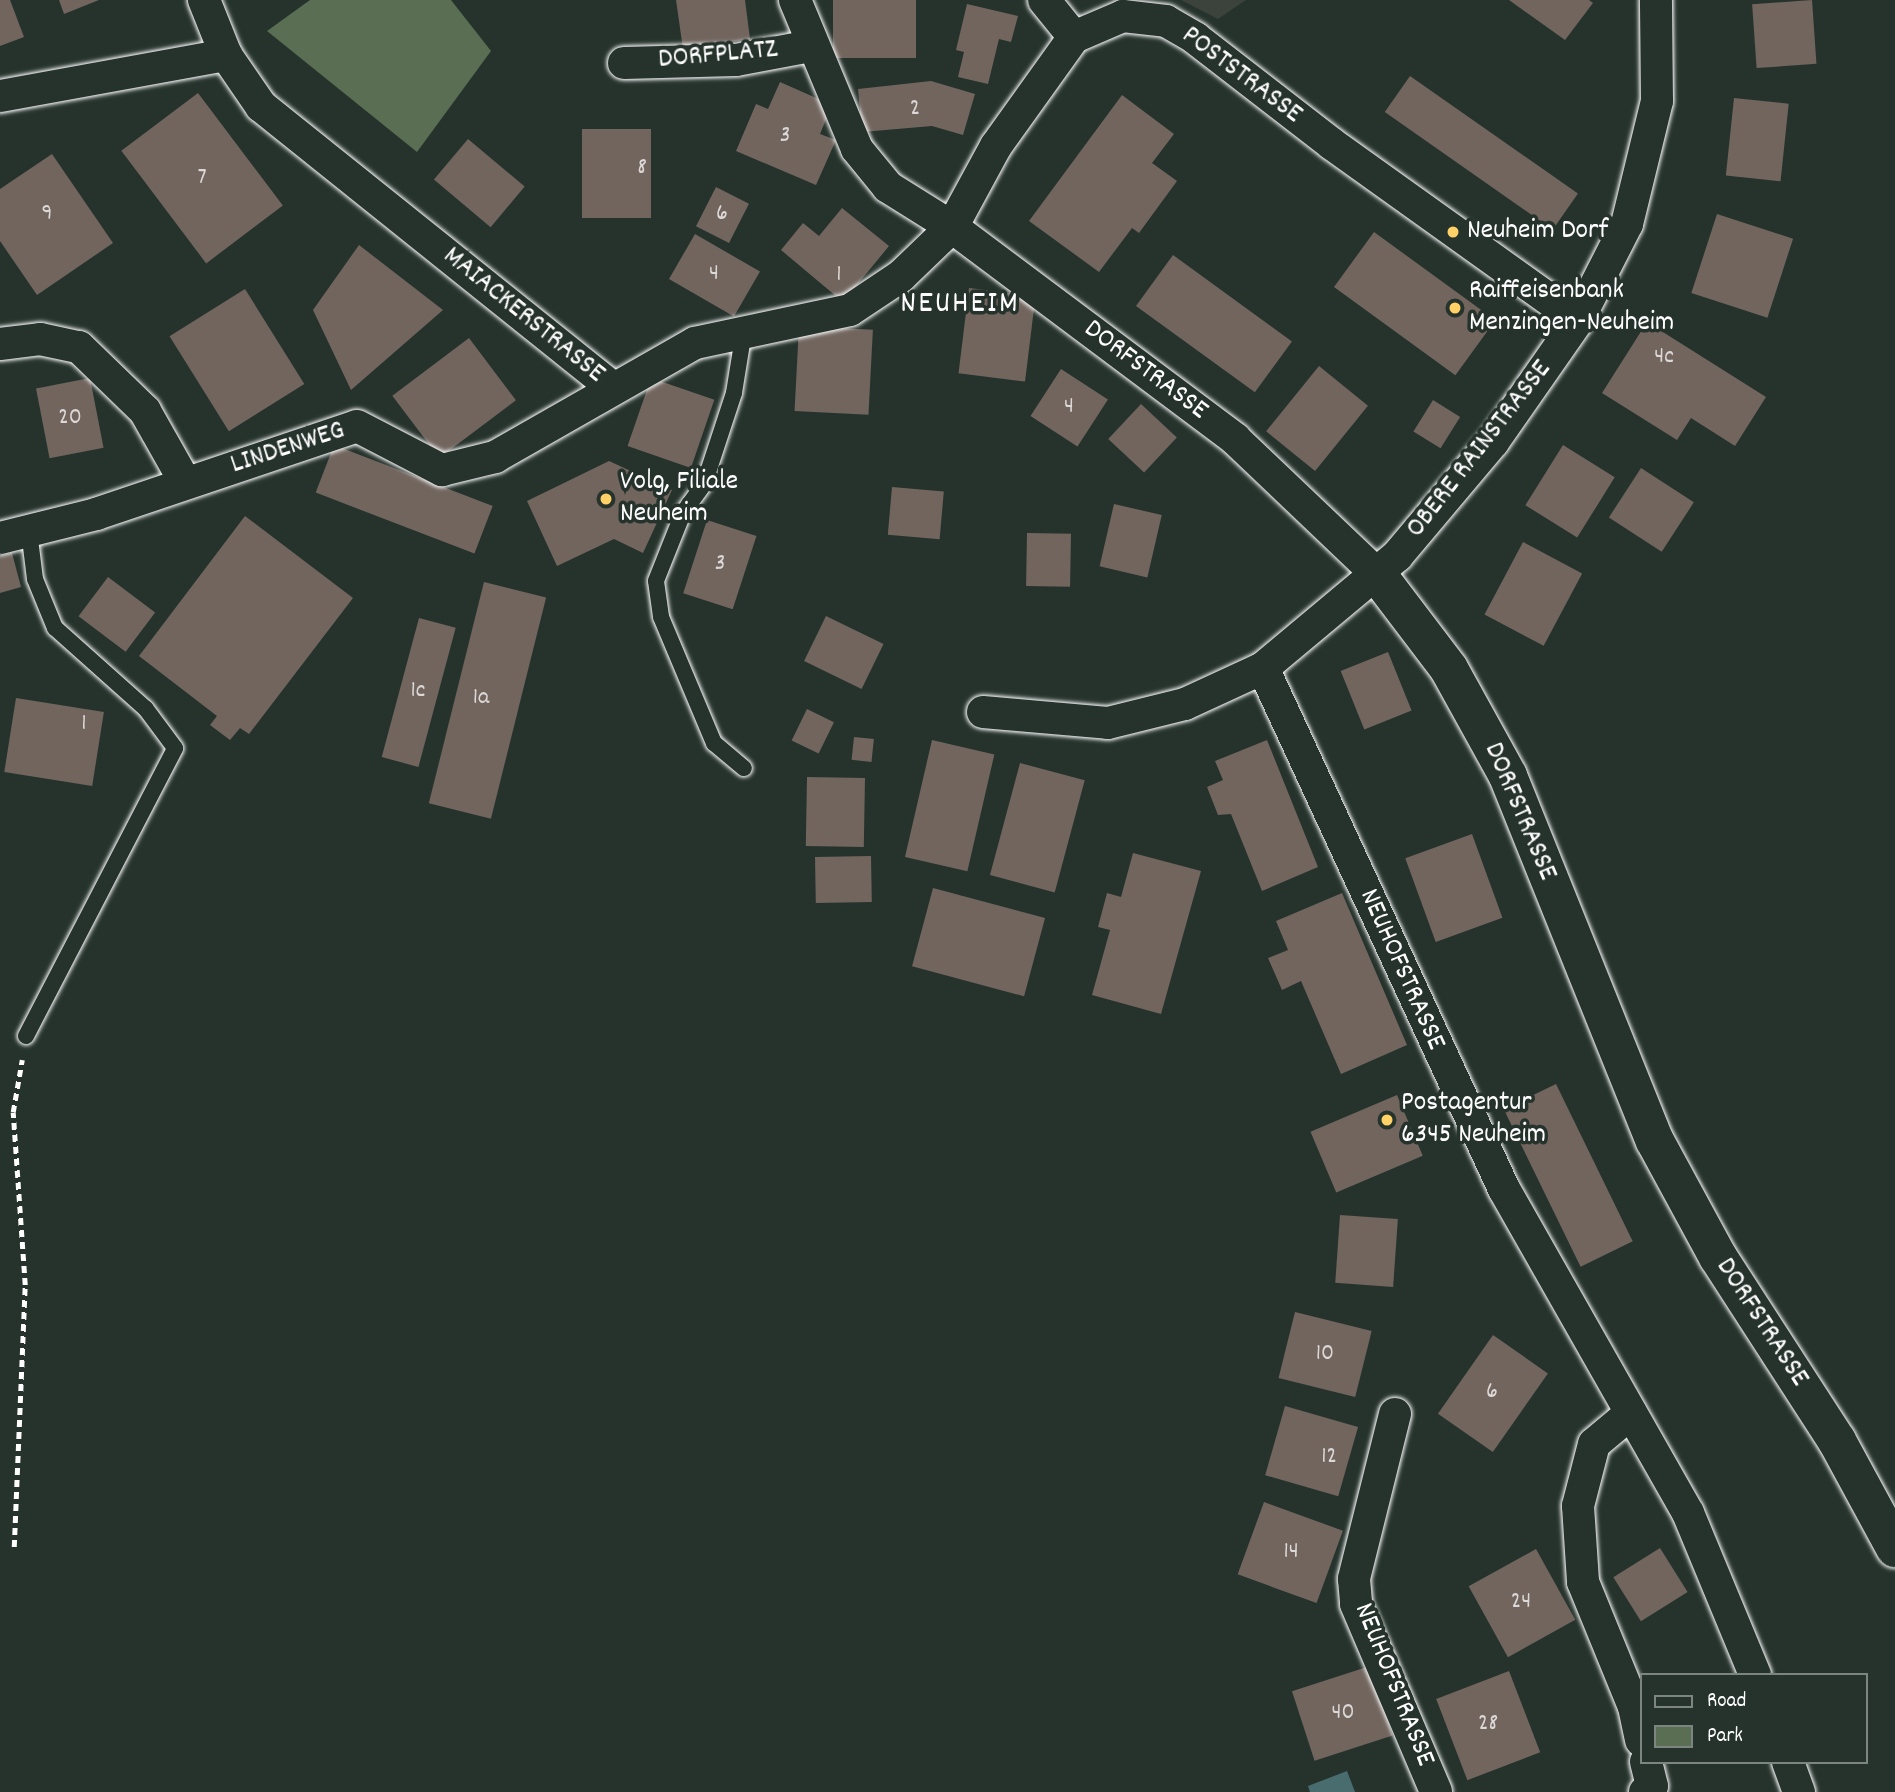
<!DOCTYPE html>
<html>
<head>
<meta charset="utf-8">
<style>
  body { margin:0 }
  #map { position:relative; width:1895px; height:1792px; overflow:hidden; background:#26332d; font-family:Dekko,sans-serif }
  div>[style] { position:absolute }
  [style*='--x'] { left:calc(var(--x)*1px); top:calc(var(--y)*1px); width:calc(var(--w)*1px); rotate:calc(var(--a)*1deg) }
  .built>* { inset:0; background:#3c423c }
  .green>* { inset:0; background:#596e52 }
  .water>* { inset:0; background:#496d6e }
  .building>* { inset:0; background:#71655e; transform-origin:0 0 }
  .path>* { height:4.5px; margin-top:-2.25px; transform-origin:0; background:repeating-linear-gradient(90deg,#fff 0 7px,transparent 0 12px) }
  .roads { filter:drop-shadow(0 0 2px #fff) drop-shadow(0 0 2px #fff) }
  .lane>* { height:16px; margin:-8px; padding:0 8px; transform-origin:8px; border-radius:8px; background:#26332d }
  .street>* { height:32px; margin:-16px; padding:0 16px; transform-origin:16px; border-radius:16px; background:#26332d }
  .secondary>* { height:38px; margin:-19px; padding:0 19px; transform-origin:19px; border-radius:19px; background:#26332d }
  .dots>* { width:19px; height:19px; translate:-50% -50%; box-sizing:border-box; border:4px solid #26332d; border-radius:50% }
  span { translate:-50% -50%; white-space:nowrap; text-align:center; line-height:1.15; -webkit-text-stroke:7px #26332d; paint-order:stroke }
  .number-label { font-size:24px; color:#dcd8d7 }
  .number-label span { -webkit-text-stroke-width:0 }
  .street-label { font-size:28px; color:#fff }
  .poi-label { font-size:28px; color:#fff }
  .left { translate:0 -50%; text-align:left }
  .quarter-label { font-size:32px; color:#fff; letter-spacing:2px }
  .legend { position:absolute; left:1640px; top:1673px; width:228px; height:91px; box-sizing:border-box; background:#26332d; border:2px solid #7d8581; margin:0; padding:9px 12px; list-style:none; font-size:21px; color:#fff }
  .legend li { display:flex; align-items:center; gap:14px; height:35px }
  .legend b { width:35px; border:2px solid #7d8581 }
</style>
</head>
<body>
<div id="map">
  <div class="built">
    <div style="clip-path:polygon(1181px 0,1246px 0,1218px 19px)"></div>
  </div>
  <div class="green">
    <div style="clip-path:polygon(310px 0,451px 0,491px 51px,417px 152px,267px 31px)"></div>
  </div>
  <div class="water">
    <div style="clip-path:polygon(1347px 1771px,1355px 1792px,1310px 1792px,1308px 1786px)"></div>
  </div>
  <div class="building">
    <div style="clip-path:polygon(0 0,10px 0,24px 37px,0 46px)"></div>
    <div style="clip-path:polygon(59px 0,99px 0,64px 14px)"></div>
    <div style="clip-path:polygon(676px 0,745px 0,750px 39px,683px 49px)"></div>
    <div style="left:833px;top:0;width:83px;height:58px"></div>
    <div style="clip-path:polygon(1509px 0,1589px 0,1593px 3px,1565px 40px)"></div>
    <div style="left:1812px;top:0;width:64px;height:60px;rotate:86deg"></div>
    <div style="clip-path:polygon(967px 4px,1018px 16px,1011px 42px,999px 39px,988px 84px,958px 77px,964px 52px,956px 50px)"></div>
    <div style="left:1410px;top:76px;width:205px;height:44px;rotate:35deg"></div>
    <div style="clip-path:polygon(931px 81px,975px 94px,963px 135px,932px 126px,862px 132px,858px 89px)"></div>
    <div style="clip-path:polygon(780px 82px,832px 105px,820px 134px,836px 140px,816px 185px,736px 151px,756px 104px,768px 109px)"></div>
    <div style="left:198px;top:93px;width:141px;height:96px;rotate:53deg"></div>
    <div style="clip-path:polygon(1122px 95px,1174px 134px,1152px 163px,1177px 181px,1139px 233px,1132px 228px,1099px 272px,1029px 221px)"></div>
    <div style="left:1734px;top:98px;width:55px;height:78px;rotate:6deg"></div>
    <div style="left:582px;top:129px;width:69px;height:89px"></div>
    <div style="left:468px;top:139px;width:74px;height:53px;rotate:40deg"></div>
    <div style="clip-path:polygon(52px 154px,113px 243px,37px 295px,0 241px,0 189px)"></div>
    <div style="left:716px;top:187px;width:37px;height:44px;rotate:27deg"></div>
    <div style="clip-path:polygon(842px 208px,889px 246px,843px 302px,781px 250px,803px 223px,819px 236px)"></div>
    <div style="left:1717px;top:214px;width:80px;height:83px;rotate:18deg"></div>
    <div style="left:1374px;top:232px;width:150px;height:68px;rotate:36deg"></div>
    <div style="left:695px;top:234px;width:75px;height:52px;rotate:30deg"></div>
    <div style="clip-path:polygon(359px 245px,443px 310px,351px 390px,313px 310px)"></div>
    <div style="left:1173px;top:255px;width:147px;height:63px;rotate:36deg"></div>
    <div style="left:969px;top:288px;width:67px;height:86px;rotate:7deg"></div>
    <div style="left:245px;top:289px;width:112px;height:89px;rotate:58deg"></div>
    <div style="clip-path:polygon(1647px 322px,1766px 397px,1735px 446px,1691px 418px,1677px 440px,1602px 393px)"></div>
    <div style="left:799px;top:326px;width:74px;height:85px;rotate:3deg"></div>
    <div style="left:469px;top:338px;width:78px;height:96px;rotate:53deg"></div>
    <div style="left:1319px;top:366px;width:63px;height:84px;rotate:39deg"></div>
    <div style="left:1061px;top:369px;width:56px;height:56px;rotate:33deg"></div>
    <div style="left:90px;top:378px;width:71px;height:55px;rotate:79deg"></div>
    <div style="left:651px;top:378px;width:67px;height:72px;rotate:19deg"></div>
    <div style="left:1433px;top:400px;width:32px;height:37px;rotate:32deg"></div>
    <div style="left:1141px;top:404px;width:49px;height:48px;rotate:43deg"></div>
    <div style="left:334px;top:445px;width:170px;height:51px;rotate:21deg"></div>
    <div style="left:1563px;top:445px;width:61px;height:71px;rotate:32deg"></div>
    <div style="clip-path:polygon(609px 461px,672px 490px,643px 553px,614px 539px,557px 566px,527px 501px)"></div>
    <div style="left:1641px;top:468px;width:63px;height:59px;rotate:33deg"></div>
    <div style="left:892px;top:487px;width:52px;height:48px;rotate:5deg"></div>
    <div style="left:1114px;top:504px;width:49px;height:64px;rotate:13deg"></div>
    <div style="clip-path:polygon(245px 516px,353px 598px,249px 734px,240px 728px,230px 740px,210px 725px,217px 716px,139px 656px)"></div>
    <div style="left:707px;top:520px;width:52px;height:77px;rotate:18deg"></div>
    <div style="left:1027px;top:533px;width:44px;height:53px;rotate:1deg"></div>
    <div style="left:1523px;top:542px;width:67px;height:82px;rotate:28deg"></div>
    <div style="clip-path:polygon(12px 553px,21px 587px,0 593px,0 556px)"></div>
    <div style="left:108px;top:577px;width:59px;height:49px;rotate:37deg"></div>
    <div style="left:484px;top:582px;width:64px;height:228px;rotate:14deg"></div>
    <div style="left:826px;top:616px;width:64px;height:50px;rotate:26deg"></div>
    <div style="left:419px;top:618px;width:38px;height:144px;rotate:15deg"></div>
    <div style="left:1388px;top:652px;width:63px;height:51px;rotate:68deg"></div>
    <div style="left:16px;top:698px;width:89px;height:75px;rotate:9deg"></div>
    <div style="left:807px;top:709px;width:30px;height:35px;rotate:26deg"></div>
    <div style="left:854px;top:737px;width:20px;height:23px;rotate:6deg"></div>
    <div style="left:932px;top:740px;width:64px;height:120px;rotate:13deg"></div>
    <div style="clip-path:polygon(1267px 740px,1318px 867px,1262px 891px,1231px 814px,1218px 815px,1207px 787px,1223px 780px,1215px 761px)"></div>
    <div style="left:1020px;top:763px;width:67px;height:116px;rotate:15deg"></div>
    <div style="left:807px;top:777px;width:58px;height:69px;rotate:1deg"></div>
    <div style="left:1472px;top:834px;width:89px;height:71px;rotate:70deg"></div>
    <div style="clip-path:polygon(1133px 853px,1201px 871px,1161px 1014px,1092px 995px,1110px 930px,1098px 927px,1107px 893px,1121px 897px)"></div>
    <div style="left:871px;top:856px;width:46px;height:56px;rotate:89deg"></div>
    <div style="left:933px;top:888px;width:116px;height:81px;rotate:15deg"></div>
    <div style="clip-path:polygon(1342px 893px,1407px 1045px,1341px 1074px,1301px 981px,1282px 990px,1268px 958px,1288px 950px,1276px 921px)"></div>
    <div style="left:1556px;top:1084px;width:175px;height:58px;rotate:64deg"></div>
    <div style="left:1397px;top:1095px;width:66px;height:94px;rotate:67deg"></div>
    <div style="left:1340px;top:1215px;width:58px;height:68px;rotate:4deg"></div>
    <div style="left:1295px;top:1312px;width:79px;height:68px;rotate:14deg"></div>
    <div style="left:1493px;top:1335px;width:67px;height:96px;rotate:35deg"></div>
    <div style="left:1285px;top:1406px;width:76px;height:72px;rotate:16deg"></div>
    <div style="left:1264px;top:1502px;width:84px;height:77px;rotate:20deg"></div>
    <div style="left:1660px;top:1548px;width:52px;height:55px;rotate:58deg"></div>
    <div style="left:1536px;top:1549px;width:81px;height:77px;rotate:61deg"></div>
    <div style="left:1370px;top:1666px;width:73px;height:82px;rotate:72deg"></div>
    <div style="left:1509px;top:1671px;width:87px;height:78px;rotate:69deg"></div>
  </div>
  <div class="path">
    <div style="--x:14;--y:1547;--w:262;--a:-87.6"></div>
    <div style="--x:25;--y:1285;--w:173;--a:-94"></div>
    <div style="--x:13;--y:1112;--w:53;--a:-80.2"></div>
  </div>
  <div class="roads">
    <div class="lane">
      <div style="--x:744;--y:331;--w:63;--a:99.2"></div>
      <div style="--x:734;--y:393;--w:96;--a:108.2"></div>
      <div style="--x:704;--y:484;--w:36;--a:126"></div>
      <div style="--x:683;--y:513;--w:73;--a:111.7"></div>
      <div style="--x:656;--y:581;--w:36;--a:82"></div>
      <div style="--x:661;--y:617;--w:137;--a:67.2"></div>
      <div style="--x:714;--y:743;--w:39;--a:40"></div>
      <div style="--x:26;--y:1036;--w:324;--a:-62.6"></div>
      <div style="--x:175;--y:748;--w:49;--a:-126.6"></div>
      <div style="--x:146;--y:709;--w:122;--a:-138.3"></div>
      <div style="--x:55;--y:628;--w:53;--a:-112.2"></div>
      <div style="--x:35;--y:579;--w:48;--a:-97.1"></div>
    </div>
    <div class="street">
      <div style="--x:204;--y:0;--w:59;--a:68.2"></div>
      <div style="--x:226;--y:55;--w:62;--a:55.5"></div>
      <div style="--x:261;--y:106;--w:451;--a:38.7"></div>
      <div style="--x:795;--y:0;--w:161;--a:67.4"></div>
      <div style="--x:857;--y:149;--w:49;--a:50.8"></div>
      <div style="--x:888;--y:187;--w:75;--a:32"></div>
      <div style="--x:952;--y:227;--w:354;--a:36.8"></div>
      <div style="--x:1235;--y:439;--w:196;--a:43.6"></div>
      <div style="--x:1044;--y:0;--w:48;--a:51"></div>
      <div style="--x:624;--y:63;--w:112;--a:-1.5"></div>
      <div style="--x:736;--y:60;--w:76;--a:-10.6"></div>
      <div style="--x:0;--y:96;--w:230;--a:-10.3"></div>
      <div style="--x:0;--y:344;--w:40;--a:-7.1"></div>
      <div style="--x:40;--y:339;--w:40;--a:12"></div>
      <div style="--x:79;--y:347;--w:92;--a:44.1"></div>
      <div style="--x:145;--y:411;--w:81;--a:60.6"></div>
      <div style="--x:0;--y:538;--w:99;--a:-14"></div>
      <div style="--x:96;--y:514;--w:275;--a:-18.6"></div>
      <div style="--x:357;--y:426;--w:96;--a:27.4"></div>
      <div style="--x:442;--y:470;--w:55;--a:-13.8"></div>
      <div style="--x:495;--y:457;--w:230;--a:-29.7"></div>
      <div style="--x:695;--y:343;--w:158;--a:-12"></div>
      <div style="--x:850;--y:310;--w:61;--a:-33.7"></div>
      <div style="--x:901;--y:276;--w:71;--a:-43.9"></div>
      <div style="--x:952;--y:227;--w:92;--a:-61.5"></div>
      <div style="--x:996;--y:146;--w:134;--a:-54.4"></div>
      <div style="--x:1074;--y:37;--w:53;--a:-23.2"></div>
      <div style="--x:1123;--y:16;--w:43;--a:6.6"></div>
      <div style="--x:1166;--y:21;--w:34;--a:30"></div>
      <div style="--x:1195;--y:38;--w:173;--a:37.7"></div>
      <div style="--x:1332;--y:144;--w:302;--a:35.6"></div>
      <div style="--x:1263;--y:668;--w:574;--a:65.18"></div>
      <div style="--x:1504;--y:1189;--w:373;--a:60.4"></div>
      <div style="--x:1688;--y:1513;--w:175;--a:67.5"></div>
      <div style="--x:983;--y:712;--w:125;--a:5"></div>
      <div style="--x:1108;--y:723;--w:79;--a:-13.9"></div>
      <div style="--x:1185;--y:704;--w:86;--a:-24.8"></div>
      <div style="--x:1263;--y:668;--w:175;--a:-39.9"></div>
      <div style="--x:1397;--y:556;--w:149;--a:-49.9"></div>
      <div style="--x:1493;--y:442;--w:149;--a:-55.1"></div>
      <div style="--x:1578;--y:320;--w:108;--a:-63"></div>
      <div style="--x:1627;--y:224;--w:127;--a:-76.3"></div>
      <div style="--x:1657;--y:101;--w:101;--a:-90.6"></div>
      <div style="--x:1631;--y:1413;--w:48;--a:140"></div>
      <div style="--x:1594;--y:1444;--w:64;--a:104.5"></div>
      <div style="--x:1578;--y:1506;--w:76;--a:86.2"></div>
      <div style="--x:1583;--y:1582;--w:135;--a:67.8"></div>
      <div style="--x:1634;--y:1707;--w:34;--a:78"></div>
      <div style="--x:1395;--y:1414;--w:170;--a:104"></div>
      <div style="--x:1354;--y:1579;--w:25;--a:85"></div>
      <div style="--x:1356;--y:1604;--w:204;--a:66.9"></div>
      <div style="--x:1788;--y:1762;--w:32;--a:70"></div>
      <div style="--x:1645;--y:1792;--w:9;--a:-41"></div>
      <div style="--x:1652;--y:1786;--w:25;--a:-104"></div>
    </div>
    <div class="secondary">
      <div style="--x:1377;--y:574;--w:119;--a:52.8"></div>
      <div style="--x:1449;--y:669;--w:122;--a:61.1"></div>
      <div style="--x:1508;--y:776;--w:393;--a:68.1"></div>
      <div style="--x:1655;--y:1141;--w:132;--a:61.5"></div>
      <div style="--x:1718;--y:1257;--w:219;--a:57.1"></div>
      <div style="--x:1837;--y:1441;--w:122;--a:61.5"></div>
    </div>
  </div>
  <div class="dots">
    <div style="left:1453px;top:232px;background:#ffd166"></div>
    <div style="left:1455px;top:308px;background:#ffd166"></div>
    <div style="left:606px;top:499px;background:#ffd166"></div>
    <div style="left:1387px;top:1120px;background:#ffd166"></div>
  </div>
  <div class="number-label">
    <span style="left:915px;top:110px">2</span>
    <span style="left:785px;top:137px">3</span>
    <span style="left:642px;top:169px">8</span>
    <span style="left:202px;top:179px">7</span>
    <span style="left:47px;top:215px">9</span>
    <span style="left:722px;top:215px">6</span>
    <span style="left:714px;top:275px">4</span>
    <span style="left:839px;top:276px">1</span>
    <span style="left:1664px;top:358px">4c</span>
    <span style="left:1069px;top:408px">4</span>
    <span style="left:70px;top:419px">20</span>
    <span style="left:720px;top:565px">3</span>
    <span style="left:418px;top:692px">1c</span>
    <span style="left:481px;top:699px">1a</span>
    <span style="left:84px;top:725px">1</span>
    <span style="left:1325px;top:1355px">10</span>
    <span style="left:1492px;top:1393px">6</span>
    <span style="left:1329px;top:1458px">12</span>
    <span style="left:1291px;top:1553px">14</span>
    <span style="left:1521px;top:1603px">24</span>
    <span style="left:1343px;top:1714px">40</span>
    <span style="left:1488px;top:1725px">28</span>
  </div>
  <div class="street-label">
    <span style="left:718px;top:56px;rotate:-5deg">DORFPLATZ</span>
    <span style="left:1241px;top:76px;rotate:37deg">POSTSTRASSE</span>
    <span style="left:523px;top:316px;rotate:39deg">MAIACKERSTRASSE</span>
    <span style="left:1145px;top:371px;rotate:37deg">DORFSTRASSE</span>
    <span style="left:288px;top:449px;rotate:-18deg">LINDENWEG</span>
    <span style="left:1480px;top:450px;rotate:-52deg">OBERE RAINSTRASSE</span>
    <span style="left:1519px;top:812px;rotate:67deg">DORFSTRASSE</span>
    <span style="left:1401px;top:970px;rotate:66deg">NEUHOFSTRASSE</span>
    <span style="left:1761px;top:1323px;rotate:57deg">DORFSTRASSE</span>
    <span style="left:1393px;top:1685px;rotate:68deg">NEUHOFSTRASSE</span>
  </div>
  <div class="poi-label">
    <span class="left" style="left:1467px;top:232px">Neuheim Dorf</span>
    <span class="left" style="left:1469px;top:308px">Raiffeisenbank<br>Menzingen-Neuheim</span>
    <span class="left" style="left:620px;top:499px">Volg, Filiale<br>Neuheim</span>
    <span class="left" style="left:1401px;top:1120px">Postagentur<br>6345 Neuheim</span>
  </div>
  <div class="quarter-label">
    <span style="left:960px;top:305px">NEUHEIM</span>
  </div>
  <ul class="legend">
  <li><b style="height:9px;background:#26332d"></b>Road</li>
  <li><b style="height:19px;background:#596e52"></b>Park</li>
  </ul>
</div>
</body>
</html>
